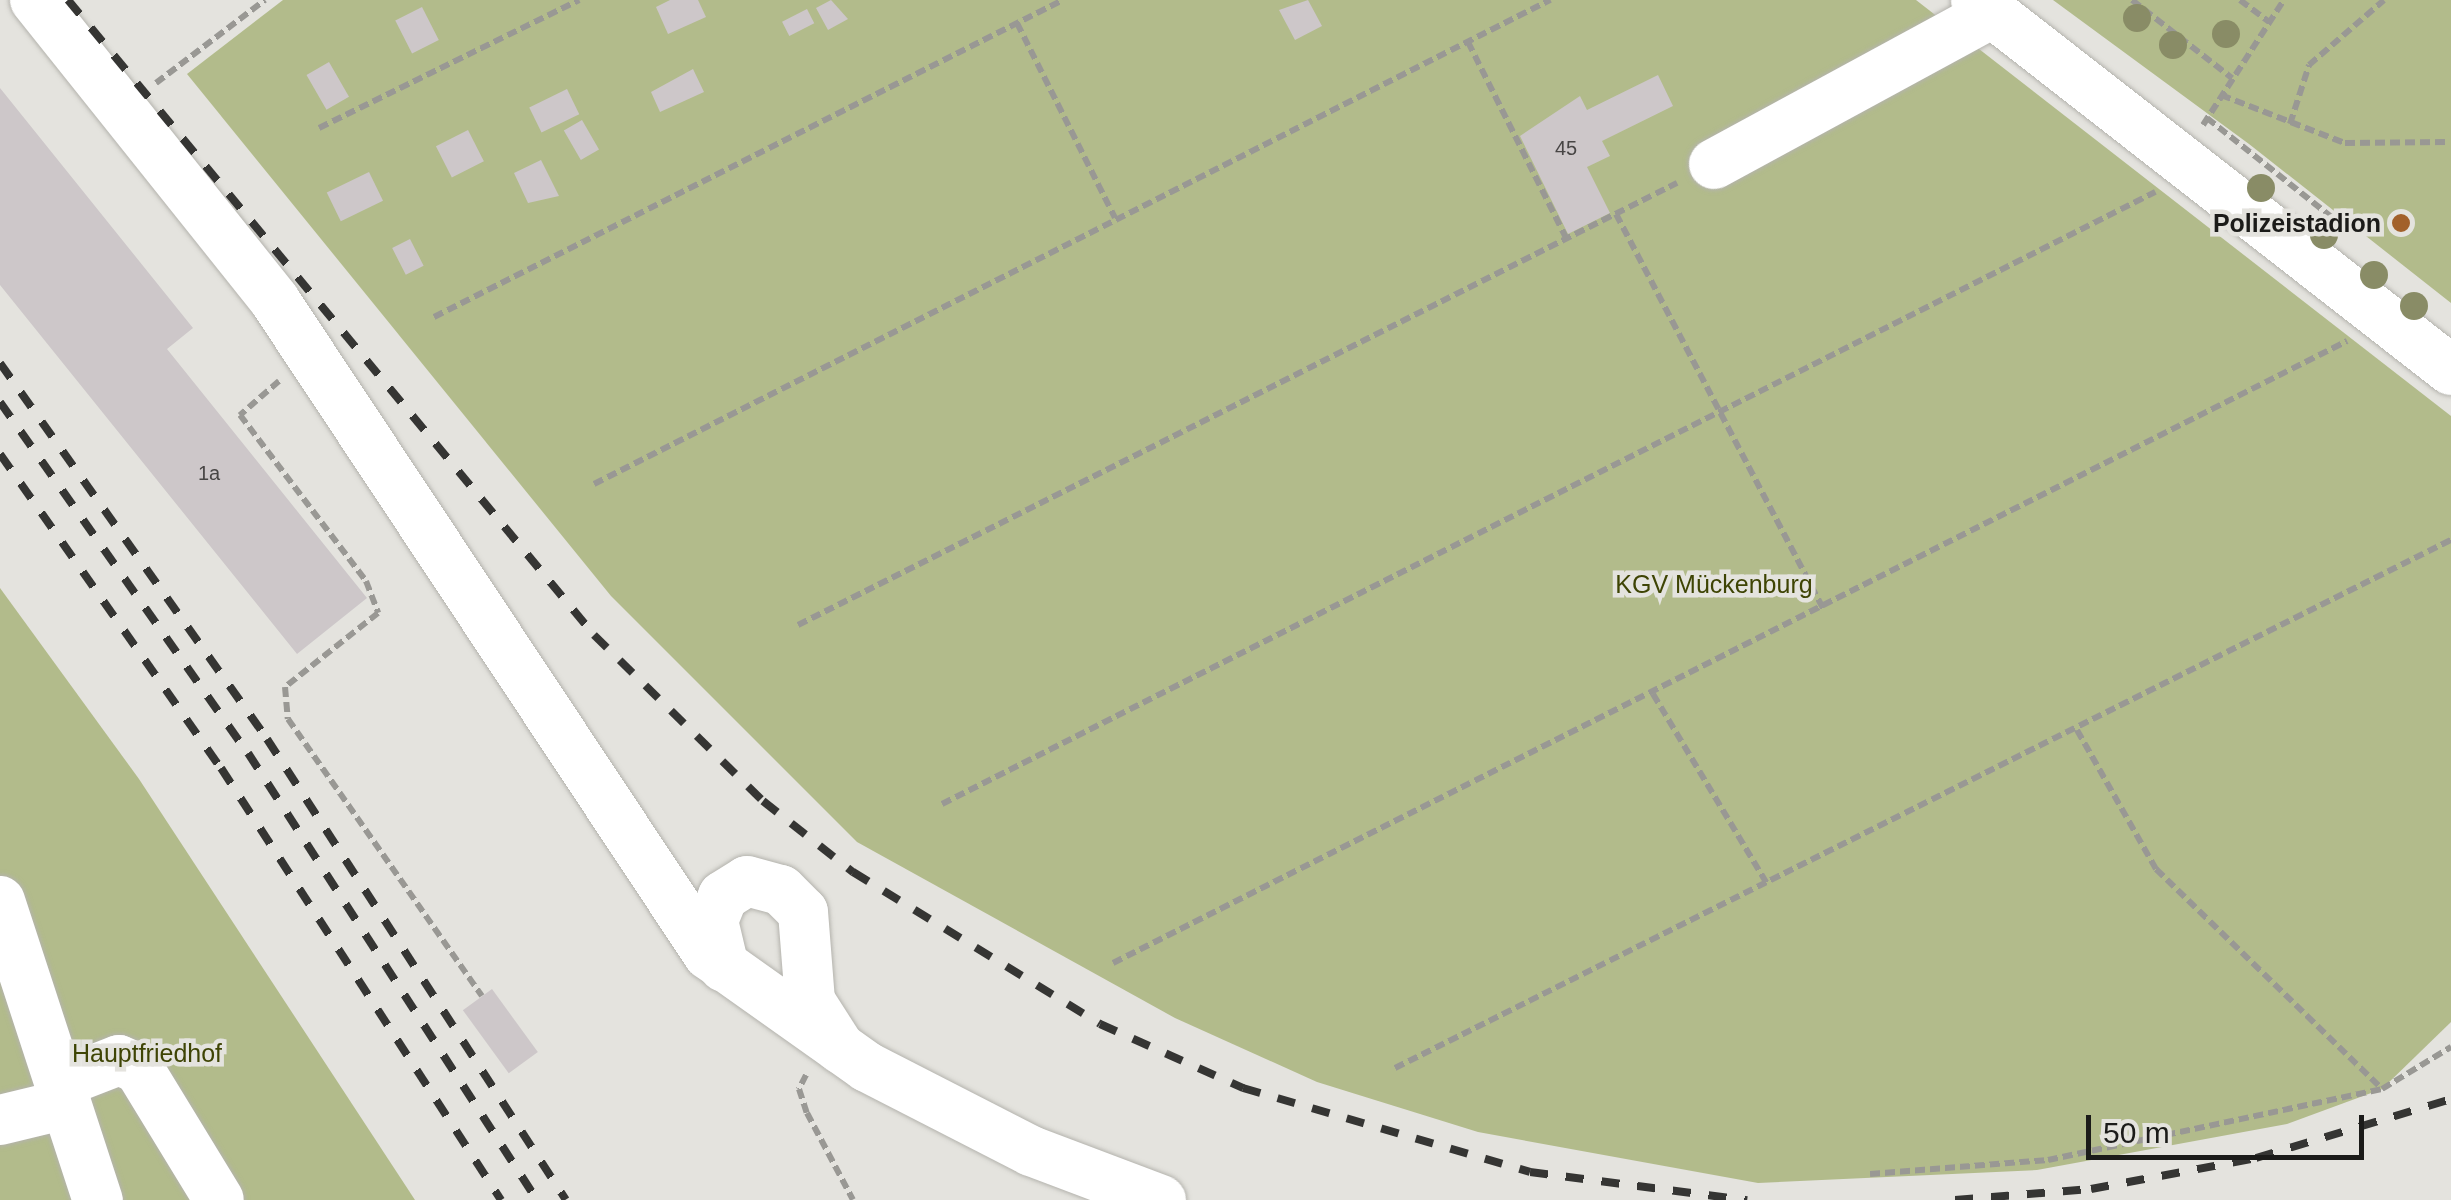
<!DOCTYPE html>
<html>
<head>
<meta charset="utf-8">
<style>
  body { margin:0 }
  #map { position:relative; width:2451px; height:1200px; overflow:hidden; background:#e4e3de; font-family:Helvetica,sans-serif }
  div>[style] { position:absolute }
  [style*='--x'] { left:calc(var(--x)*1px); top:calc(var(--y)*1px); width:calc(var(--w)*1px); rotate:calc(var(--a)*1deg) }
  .green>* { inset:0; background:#b2bb8b }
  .building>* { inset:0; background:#cdc7c9; transform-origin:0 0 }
  .path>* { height:6px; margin-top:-3px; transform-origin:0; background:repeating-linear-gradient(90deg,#999894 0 10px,transparent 0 15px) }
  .roads { filter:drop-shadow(0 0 2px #b4b3ad) drop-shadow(0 0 2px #b4b3ad) }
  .minor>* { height:50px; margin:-25px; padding:0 25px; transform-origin:25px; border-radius:25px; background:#fff }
  .rail>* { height:8px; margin-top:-4px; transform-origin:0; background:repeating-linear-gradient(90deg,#353533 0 18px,transparent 0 36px) }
  .trees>* { width:28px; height:28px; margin:-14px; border-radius:50%; background:#898c66 }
  .dots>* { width:28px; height:28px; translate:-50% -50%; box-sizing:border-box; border:5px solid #e4e3de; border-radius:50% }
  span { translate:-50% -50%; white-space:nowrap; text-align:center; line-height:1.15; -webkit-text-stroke:9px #e4e3de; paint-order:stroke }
  .number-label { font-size:20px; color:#484645 }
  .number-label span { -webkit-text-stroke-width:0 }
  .poi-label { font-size:25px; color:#1b1b19; font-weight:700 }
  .right { translate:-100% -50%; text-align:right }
  .park-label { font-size:25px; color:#3e4404 }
  .scale { position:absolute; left:2086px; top:1115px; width:278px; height:45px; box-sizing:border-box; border:5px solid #1b1b19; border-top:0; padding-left:12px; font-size:30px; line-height:35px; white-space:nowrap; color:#1b1b19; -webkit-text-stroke:8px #e4e3de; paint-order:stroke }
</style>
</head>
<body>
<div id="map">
  <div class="green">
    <div style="clip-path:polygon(283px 0,1916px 0,2451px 416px,2451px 1022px,2382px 1089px,2287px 1124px,2037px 1170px,1758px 1183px,1478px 1132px,1317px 1082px,1175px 1018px,857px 842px,611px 596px,187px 74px)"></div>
    <div style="clip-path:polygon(2053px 0,2451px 0,2451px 303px,2249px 144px)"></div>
    <div style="clip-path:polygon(0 588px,139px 779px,415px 1200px,0 1200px)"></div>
  </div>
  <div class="building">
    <div style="clip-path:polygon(670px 0,698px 0,706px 17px,668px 34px,656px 7px)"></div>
    <div style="clip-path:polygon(831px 0,848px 19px,828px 30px,816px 8px)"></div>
    <div style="clip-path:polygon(1308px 0,1322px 26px,1295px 40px,1279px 10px)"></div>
    <div style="left:422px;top:7px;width:37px;height:30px;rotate:63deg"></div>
    <div style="left:807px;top:9px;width:16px;height:28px;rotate:63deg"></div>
    <div style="left:329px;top:62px;width:40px;height:26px;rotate:60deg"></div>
    <div style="clip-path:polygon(693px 69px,704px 92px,660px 112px,651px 92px)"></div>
    <div style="clip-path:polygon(1658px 75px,1673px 106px,1602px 141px,1610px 156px,1587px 167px,1610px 213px,1568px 234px,1520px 136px,1580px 96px,1587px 110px)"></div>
    <div style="clip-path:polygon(0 88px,193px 328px,167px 349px,367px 598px,297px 654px,0 285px)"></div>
    <div style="left:567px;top:89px;width:28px;height:42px;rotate:64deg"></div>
    <div style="left:582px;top:120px;width:34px;height:21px;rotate:60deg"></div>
    <div style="left:468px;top:130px;width:35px;height:36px;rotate:63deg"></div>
    <div style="clip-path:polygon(541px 160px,559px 196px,528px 203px,514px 173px)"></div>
    <div style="left:369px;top:172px;width:32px;height:47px;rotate:64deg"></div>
    <div style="left:410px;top:239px;width:30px;height:20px;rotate:63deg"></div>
    <div style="left:492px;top:989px;width:78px;height:36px;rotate:54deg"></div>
  </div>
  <div class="path">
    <div style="--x:2132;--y:0;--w:127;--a:38"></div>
    <div style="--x:2240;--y:0;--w:36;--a:37"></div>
    <div style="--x:1017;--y:23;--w:218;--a:63.3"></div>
    <div style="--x:1468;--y:42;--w:221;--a:63.4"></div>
    <div style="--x:156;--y:83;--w:137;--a:-37.3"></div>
    <div style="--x:2221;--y:95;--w:133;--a:21.2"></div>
    <div style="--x:2345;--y:143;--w:102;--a:-0.6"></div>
    <div style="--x:2207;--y:118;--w:174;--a:38.5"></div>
    <div style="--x:2290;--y:124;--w:62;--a:-72.1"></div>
    <div style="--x:2309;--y:65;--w:99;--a:-40.9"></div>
    <div style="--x:2203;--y:125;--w:149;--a:-57.1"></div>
    <div style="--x:319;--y:128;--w:290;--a:-26.2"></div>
    <div style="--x:1616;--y:214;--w:446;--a:62.3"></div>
    <div style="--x:434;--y:317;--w:704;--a:-26.75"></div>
    <div style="--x:279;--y:381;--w:52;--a:138.9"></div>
    <div style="--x:240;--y:415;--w:208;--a:52.8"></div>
    <div style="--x:366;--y:581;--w:34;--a:69"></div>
    <div style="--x:378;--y:613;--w:119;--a:141.5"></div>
    <div style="--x:285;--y:687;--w:32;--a:85"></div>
    <div style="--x:288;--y:719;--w:338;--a:55"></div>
    <div style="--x:594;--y:484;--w:1072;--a:-26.85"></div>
    <div style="--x:798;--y:625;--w:984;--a:-26.7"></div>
    <div style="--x:1653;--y:694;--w:222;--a:59"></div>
    <div style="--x:2077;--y:730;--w:160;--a:60.4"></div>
    <div style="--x:2156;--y:869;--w:315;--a:44.2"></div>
    <div style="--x:2382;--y:1089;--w:81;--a:-31.3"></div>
    <div style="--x:942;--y:804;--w:1359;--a:-26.77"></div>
    <div style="--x:1113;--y:963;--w:1382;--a:-26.75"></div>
    <div style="--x:1395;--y:1068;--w:1181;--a:-26.57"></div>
    <div style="--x:806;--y:1075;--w:16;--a:117"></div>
    <div style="--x:799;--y:1089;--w:25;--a:72"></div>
    <div style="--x:807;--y:1113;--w:98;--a:62.1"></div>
    <div style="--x:1870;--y:1174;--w:179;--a:-4.5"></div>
    <div style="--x:2048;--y:1160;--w:341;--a:-12"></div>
  </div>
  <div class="roads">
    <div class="minor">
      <div style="--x:35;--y:0;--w:385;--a:51.4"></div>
      <div style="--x:275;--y:301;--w:784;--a:56.45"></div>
      <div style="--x:708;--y:954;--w:195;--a:35.4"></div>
      <div style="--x:867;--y:1067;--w:184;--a:27.1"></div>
      <div style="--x:1031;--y:1151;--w:139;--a:20.7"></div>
      <div style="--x:1976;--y:0;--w:602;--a:37.92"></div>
      <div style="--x:1714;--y:164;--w:316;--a:-28.5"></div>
      <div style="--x:0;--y:901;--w:315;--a:71.9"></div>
      <div style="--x:724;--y:967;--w:47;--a:-103.4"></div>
      <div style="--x:713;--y:921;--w:27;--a:-68"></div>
      <div style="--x:723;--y:896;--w:28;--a:-32"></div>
      <div style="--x:747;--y:881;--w:35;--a:15"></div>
      <div style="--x:781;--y:890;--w:31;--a:45"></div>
      <div style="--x:803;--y:912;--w:89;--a:85.5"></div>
      <div style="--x:810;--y:1001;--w:56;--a:57.4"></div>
      <div style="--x:60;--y:1083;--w:63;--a:-21.3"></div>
      <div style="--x:119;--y:1060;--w:22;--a:24"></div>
      <div style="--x:139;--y:1069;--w:153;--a:58.6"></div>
      <div style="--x:0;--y:1120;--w:68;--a:-13.6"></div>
    </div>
  </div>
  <div class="rail">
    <div style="--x:68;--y:0;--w:825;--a:50.36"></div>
    <div style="--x:594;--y:635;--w:237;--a:44.5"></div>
    <div style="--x:763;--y:801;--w:115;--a:38.3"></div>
    <div style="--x:853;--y:872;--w:290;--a:31.6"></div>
    <div style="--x:1100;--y:1024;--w:157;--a:24.1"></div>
    <div style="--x:1243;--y:1088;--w:299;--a:16.3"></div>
    <div style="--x:1530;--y:1172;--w:219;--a:7.4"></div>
    <div style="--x:0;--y:363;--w:461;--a:54.6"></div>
    <div style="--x:267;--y:739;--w:549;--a:57.03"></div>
    <div style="--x:0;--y:402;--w:430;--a:54.8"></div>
    <div style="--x:248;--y:753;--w:532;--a:57.12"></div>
    <div style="--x:0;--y:454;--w:384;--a:54.9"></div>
    <div style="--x:221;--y:768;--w:515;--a:57.05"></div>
    <div style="--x:1955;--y:1200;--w:136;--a:-4.6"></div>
    <div style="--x:2091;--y:1189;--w:168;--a:-10.6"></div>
    <div style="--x:2256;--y:1158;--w:204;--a:-16.8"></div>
  </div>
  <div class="trees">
    <div style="left:2137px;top:18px"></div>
    <div style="left:2226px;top:34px"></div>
    <div style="left:2173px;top:45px"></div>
    <div style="left:2261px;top:188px"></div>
    <div style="left:2324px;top:235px"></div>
    <div style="left:2374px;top:275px"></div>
    <div style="left:2414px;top:306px"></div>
  </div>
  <div class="dots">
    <div style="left:2401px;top:223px;background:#a2612b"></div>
  </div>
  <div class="number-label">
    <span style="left:1566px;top:148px">45</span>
    <span style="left:209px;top:473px">1a</span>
  </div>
  <div class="poi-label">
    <span class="right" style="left:2381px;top:223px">Polizeistadion</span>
  </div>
  <div class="park-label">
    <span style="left:1714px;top:584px">KGV Mückenburg</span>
    <span style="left:147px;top:1053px">Hauptfriedhof</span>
  </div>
  <div class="scale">50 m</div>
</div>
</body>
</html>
